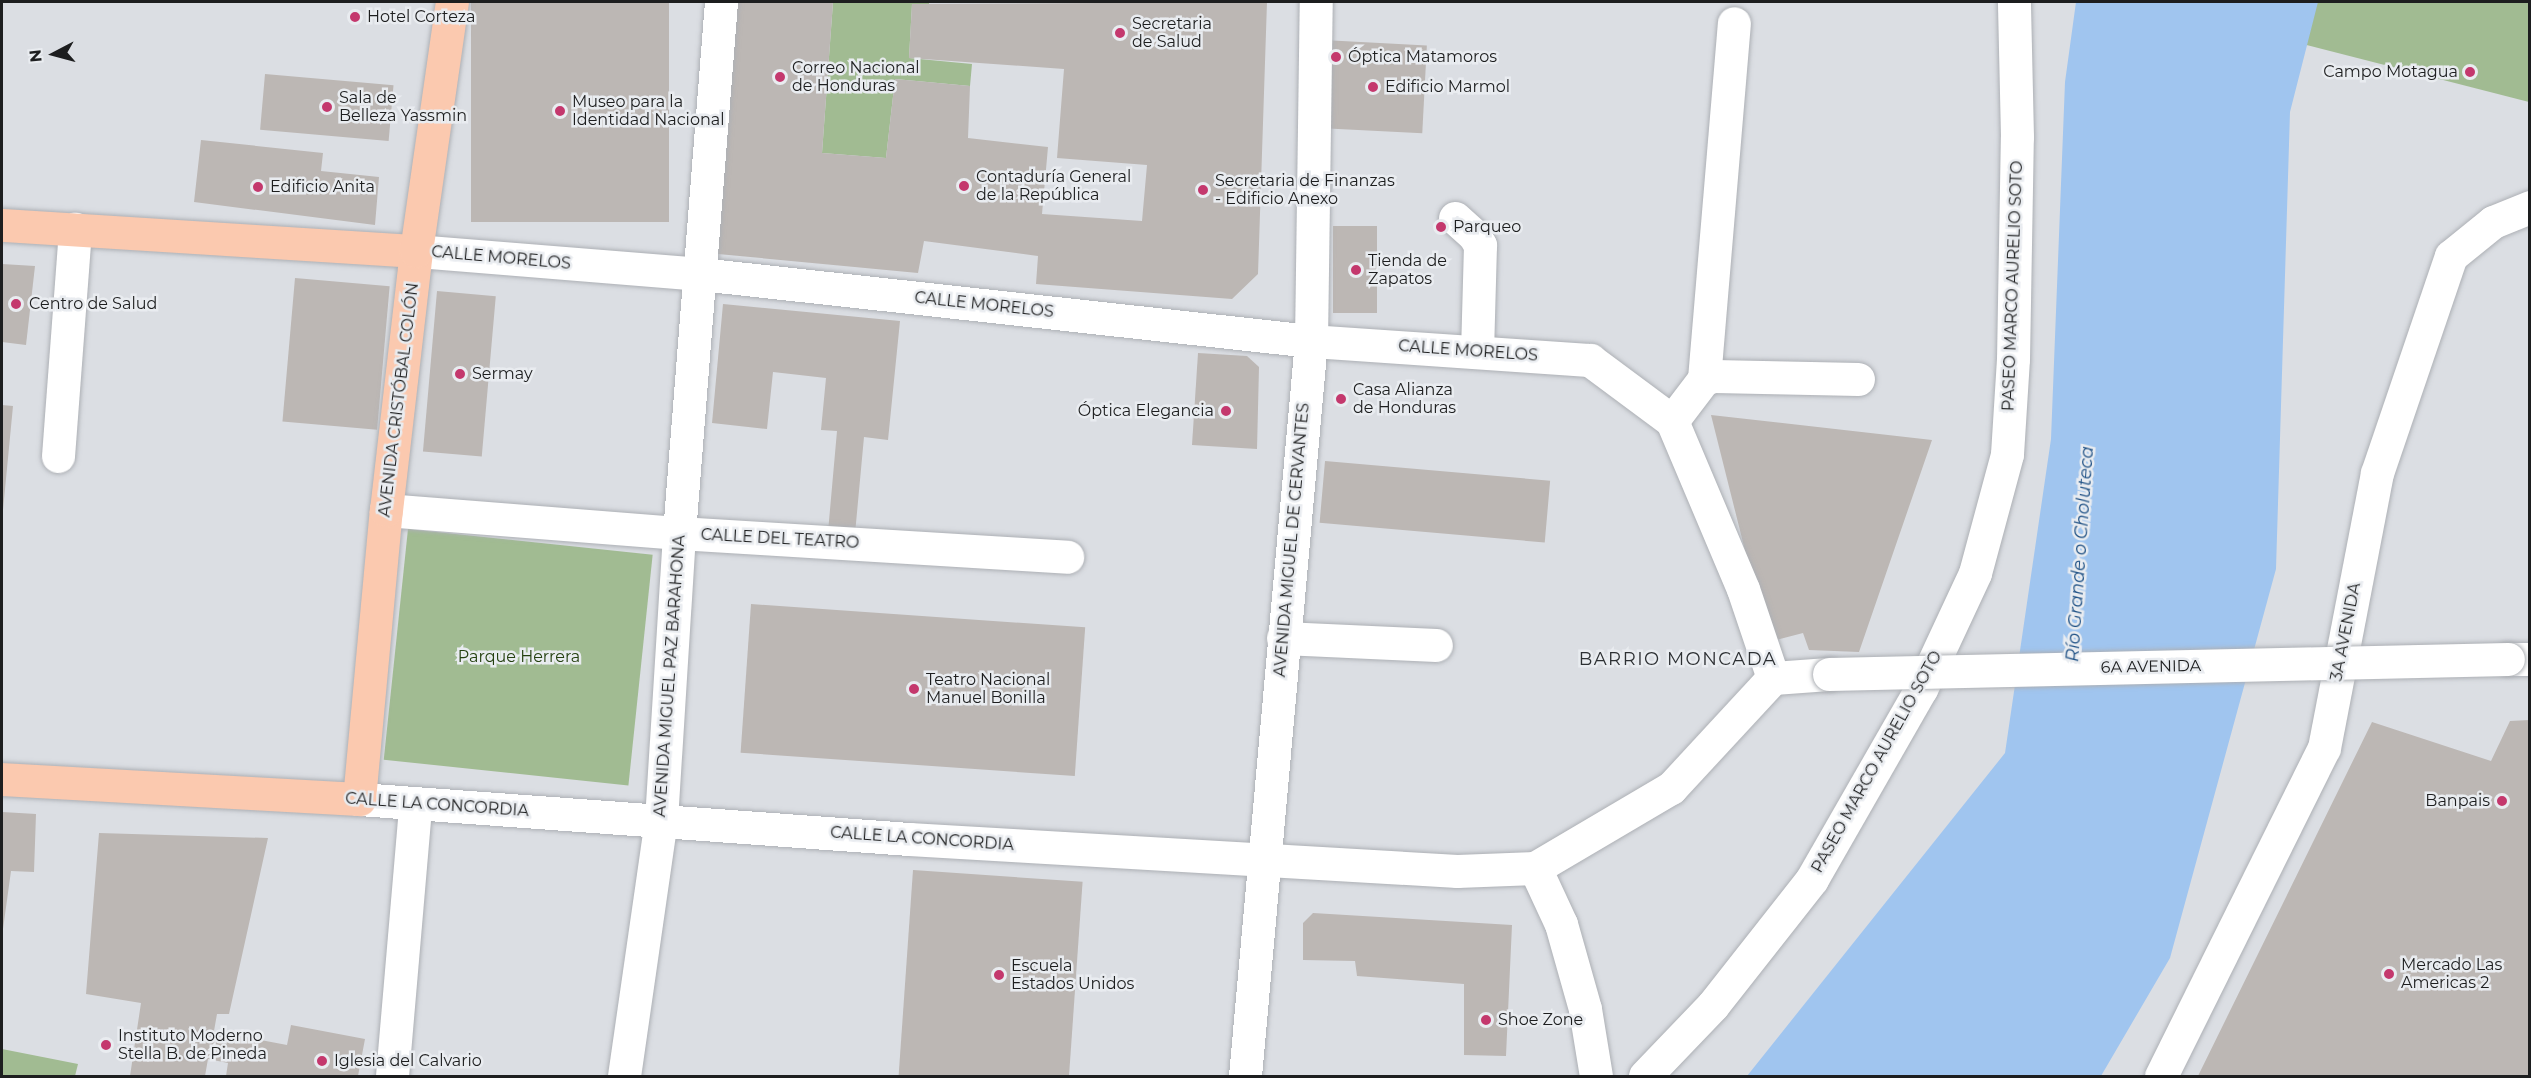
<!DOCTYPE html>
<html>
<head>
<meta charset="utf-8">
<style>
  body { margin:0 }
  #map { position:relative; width:2531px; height:1078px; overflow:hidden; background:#dbdee3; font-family:Montserrat,sans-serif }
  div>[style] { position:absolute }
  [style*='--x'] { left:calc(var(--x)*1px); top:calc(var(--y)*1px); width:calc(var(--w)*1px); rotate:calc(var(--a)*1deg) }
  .green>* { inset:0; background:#a1bb92; transform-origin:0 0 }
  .water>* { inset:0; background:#a0c5ef }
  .building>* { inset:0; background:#bcb7b4; transform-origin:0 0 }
  .roads { filter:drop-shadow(0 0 2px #adb0b5) drop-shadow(0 0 2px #adb0b5) }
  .minor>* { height:33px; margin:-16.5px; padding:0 16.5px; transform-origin:16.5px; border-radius:16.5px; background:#fff }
  .major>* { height:33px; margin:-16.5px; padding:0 16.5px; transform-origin:16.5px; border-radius:16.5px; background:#fbc9af }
  .bridges { filter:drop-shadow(0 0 2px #adb0b5) drop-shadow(0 0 2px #adb0b5) }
  .minor-bridge>* { height:33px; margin:-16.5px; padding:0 16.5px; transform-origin:16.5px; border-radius:16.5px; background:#fff }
  .dots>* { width:16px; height:16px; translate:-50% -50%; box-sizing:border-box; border:3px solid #e9ecf0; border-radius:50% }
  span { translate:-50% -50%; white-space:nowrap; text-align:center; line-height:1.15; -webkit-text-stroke:5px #e9ecf0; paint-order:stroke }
  .poi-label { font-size:16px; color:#1d1e1f }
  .left { translate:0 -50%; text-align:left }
  .right { translate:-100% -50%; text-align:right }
  .street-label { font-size:16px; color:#1d1e1f }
  .park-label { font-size:16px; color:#24400f }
  .water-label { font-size:18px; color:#205286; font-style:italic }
  .neighbourhood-label { font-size:18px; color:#2d3033; letter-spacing:1.5px }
  .frame { position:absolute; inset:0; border:3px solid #1d1e1f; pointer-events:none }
  .north { position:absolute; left:24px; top:24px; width:60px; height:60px; -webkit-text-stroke:4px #e9ecf0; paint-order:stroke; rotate:264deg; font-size:16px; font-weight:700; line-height:24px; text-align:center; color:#1d1e1f }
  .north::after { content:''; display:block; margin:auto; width:21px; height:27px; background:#1d1e1f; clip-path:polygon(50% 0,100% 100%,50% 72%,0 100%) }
</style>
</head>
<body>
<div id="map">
  <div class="green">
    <div style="clip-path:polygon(833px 2px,929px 2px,929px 5px,912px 4px,909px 58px,972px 64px,970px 86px,895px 79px,886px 158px,822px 153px)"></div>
    <div style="clip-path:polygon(2301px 2px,2529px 2px,2529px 102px,2291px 41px)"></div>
    <div style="left:408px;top:529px;width:246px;height:232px;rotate:6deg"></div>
    <div style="clip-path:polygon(2px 1049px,78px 1064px,75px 1076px,2px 1076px)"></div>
  </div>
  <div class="water">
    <div style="clip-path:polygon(2076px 2px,2318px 2px,2290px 112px,2276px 569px,2170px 958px,2101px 1076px,1747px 1076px,2005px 753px,2051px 439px,2065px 82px)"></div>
  </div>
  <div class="building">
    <div style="left:471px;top:2px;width:198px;height:220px"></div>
    <div style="clip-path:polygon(737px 2px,833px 2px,822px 153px,886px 158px,895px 79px,970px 86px,968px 138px,1048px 147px,1042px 214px,1142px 221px,1147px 165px,1057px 158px,1064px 69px,909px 58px,912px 4px,1267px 2px,1258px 274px,1232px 299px,1036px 284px,1038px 256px,924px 241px,918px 273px,718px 254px)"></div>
    <div style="left:1323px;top:40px;width:104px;height:88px;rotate:3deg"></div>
    <div style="left:265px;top:74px;width:129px;height:56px;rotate:5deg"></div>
    <div style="clip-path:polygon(201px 140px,323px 153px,321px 171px,379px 177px,375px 225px,194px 202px)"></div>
    <div style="left:1333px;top:226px;width:44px;height:87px"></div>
    <div style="clip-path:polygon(2px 264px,35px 266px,26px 345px,2px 342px)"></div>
    <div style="left:295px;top:278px;width:95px;height:144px;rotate:5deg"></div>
    <div style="left:437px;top:291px;width:59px;height:161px;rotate:5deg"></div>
    <div style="clip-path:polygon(723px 304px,900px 321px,888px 440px,864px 437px,855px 534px,828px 532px,837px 431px,821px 430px,826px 378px,773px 372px,767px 429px,712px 423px)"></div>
    <div style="clip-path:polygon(1198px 353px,1247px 356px,1259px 367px,1257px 449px,1192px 445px)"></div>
    <div style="clip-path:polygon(2px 405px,13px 406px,3px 510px,2px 510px)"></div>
    <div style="clip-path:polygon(1711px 415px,1932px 440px,1859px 652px,1809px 650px,1803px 633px,1768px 642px)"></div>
    <div style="left:1325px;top:461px;width:226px;height:62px;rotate:5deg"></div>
    <div style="left:751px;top:604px;width:335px;height:149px;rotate:4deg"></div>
    <div style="clip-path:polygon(2530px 720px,2530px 1076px,2198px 1076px,2372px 722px,2491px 761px,2510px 721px)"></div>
    <div style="clip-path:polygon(2px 812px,36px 814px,34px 872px,11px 871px,3px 929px)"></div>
    <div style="clip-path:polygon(99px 833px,268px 838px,229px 1014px,217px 1014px,214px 1031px,287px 1045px,291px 1025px,365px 1039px,358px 1076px,226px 1076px,228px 1063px,208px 1059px,205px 1076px,130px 1076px,141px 1003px,86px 994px)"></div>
    <div style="left:913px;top:870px;width:170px;height:206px;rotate:4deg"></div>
    <div style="clip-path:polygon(1313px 913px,1512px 925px,1506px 1056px,1464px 1055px,1464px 984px,1357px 976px,1355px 961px,1303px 960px,1303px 923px)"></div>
  </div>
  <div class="roads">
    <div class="minor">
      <div style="--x:1455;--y:218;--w:25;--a:42"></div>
      <div style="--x:1474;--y:235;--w:12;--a:59"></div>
      <div style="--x:1480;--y:245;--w:106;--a:91.6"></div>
      <div style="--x:416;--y:251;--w:285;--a:4.6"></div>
      <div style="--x:700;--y:274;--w:615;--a:6.26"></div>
      <div style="--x:1311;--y:341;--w:280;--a:3.9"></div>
      <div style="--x:1590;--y:360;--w:102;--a:36.6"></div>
      <div style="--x:1672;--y:421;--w:182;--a:67.1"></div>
      <div style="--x:1743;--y:589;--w:94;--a:71.4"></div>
      <div style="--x:1704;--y:379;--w:357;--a:-85.2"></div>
      <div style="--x:1672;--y:421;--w:53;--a:-52.7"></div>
      <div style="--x:1704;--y:379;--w:10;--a:-17"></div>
      <div style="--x:1714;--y:376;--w:144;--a:1.2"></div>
      <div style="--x:58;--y:456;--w:228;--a:-85.7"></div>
      <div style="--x:386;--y:510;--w:294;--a:4.5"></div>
      <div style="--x:679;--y:533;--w:389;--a:3.5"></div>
      <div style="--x:1283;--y:638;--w:153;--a:2.6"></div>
      <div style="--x:2508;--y:659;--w:22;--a:0"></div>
      <div style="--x:1773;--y:678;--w:56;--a:-4.1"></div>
      <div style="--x:359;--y:799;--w:551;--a:4.16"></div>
      <div style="--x:909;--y:839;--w:549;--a:3.34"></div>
      <div style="--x:1457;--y:871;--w:78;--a:-2.2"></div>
      <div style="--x:1535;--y:868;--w:158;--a:-30.5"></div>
      <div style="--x:1671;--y:788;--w:150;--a:-47.2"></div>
      <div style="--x:1535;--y:868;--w:62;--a:65.1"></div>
      <div style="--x:1561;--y:924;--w:88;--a:74.2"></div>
      <div style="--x:1585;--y:1009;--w:68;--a:80.7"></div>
      <div style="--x:392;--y:1076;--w:272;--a:-85.1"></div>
      <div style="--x:624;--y:1076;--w:259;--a:-81.8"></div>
      <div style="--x:661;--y:820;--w:288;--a:-86.4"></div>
      <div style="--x:679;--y:533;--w:533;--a:-85.48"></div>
      <div style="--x:1245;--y:1076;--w:738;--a:-84.87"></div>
      <div style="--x:1311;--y:341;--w:339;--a:-89.2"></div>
      <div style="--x:1645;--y:1076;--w:98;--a:-46.2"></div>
      <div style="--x:1713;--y:1005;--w:160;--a:-51.8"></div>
      <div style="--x:1812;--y:879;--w:219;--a:-60.2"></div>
      <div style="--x:1921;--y:689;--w:128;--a:-65"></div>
      <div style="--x:1975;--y:573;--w:123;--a:-74.9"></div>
      <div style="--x:2007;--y:454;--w:95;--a:-86.4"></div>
      <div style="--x:2013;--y:359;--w:222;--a:-89"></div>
      <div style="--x:2017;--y:137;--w:135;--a:-91.3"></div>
      <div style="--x:2161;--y:1076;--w:366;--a:-63.6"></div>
      <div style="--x:2324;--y:748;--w:280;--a:-79.1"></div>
      <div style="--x:2377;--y:473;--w:229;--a:-71.2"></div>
      <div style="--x:2451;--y:256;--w:54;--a:-39"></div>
      <div style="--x:2493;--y:222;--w:40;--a:-22"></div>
    </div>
    <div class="major">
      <div style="--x:2;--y:225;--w:415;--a:3.6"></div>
      <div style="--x:2;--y:779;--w:358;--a:3.2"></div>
      <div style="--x:359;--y:799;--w:290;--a:-84.7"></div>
      <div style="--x:386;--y:510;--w:261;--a:-83.4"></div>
      <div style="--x:416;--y:251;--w:252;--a:-81.8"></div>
    </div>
  </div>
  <div class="bridges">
    <div class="minor-bridge">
      <div style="--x:1829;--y:674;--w:679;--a:-1.27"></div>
    </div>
  </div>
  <div class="dots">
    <div style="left:355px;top:17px;background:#c4386d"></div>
    <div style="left:1120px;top:33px;background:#c4386d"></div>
    <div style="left:1336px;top:57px;background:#c4386d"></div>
    <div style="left:2470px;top:72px;background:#c4386d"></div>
    <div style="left:780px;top:77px;background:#c4386d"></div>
    <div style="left:1373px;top:87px;background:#c4386d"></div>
    <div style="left:327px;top:107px;background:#c4386d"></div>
    <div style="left:560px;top:111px;background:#c4386d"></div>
    <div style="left:964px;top:186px;background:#c4386d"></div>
    <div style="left:258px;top:187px;background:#c4386d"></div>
    <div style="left:1203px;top:190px;background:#c4386d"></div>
    <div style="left:1441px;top:227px;background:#c4386d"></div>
    <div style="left:1356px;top:270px;background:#c4386d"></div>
    <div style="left:16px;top:304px;background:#c4386d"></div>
    <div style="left:460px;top:374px;background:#c4386d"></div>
    <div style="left:1341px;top:399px;background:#c4386d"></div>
    <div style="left:1226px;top:411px;background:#c4386d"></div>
    <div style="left:914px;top:689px;background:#c4386d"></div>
    <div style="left:2502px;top:801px;background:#c4386d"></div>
    <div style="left:2389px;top:974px;background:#c4386d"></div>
    <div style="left:999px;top:975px;background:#c4386d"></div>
    <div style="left:1486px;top:1020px;background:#c4386d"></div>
    <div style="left:106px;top:1045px;background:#c4386d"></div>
    <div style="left:322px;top:1061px;background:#c4386d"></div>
  </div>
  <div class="poi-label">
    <span class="left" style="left:367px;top:17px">Hotel Corteza</span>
    <span class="left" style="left:1132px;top:33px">Secretaria<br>de Salud</span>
    <span class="left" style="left:1348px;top:57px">Óptica Matamoros</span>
    <span class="left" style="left:792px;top:77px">Correo Nacional<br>de Honduras</span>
    <span class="right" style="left:2458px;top:72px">Campo Motagua</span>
    <span class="left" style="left:1385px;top:87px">Edificio Marmol</span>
    <span class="left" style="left:339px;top:107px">Sala de<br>Belleza Yassmin</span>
    <span class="left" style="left:572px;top:111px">Museo para la<br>Identidad Nacional</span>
    <span class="left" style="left:976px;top:186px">Contaduría General<br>de la República</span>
    <span class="left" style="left:1215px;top:190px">Secretaria de Finanzas<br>- Edificio Anexo</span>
    <span class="left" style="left:270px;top:187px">Edificio Anita</span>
    <span class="left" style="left:1453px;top:227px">Parqueo</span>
    <span class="left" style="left:1368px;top:270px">Tienda de<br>Zapatos</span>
    <span class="left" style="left:29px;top:304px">Centro de Salud</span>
    <span class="left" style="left:472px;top:374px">Sermay</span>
    <span class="left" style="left:1353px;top:399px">Casa Alianza<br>de Honduras</span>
    <span class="right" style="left:1214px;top:411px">Óptica Elegancia</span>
    <span class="left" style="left:926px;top:689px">Teatro Nacional<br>Manuel Bonilla</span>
    <span class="right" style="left:2490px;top:801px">Banpais</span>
    <span class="left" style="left:2401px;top:974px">Mercado Las<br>Americas 2</span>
    <span class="left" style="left:1011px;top:975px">Escuela<br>Estados Unidos</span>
    <span class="left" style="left:1498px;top:1020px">Shoe Zone</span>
    <span class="left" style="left:118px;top:1045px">Instituto Moderno<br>Stella B. de Pineda</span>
    <span class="left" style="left:334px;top:1061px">Iglesia del Calvario</span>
  </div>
  <div class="street-label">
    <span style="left:501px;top:258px;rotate:5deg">CALLE MORELOS</span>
    <span style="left:2013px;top:286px;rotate:-88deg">PASEO MARCO AURELIO SOTO</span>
    <span style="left:984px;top:305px;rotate:6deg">CALLE MORELOS</span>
    <span style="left:1468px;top:351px;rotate:4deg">CALLE MORELOS</span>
    <span style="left:399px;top:400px;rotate:-83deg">AVENIDA CRISTÓBAL COLÓN</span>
    <span style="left:780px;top:539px;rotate:3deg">CALLE DEL TEATRO</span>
    <span style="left:1292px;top:540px;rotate:-85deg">AVENIDA MIGUEL DE CERVANTES</span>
    <span style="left:2346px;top:632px;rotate:-79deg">3A AVENIDA</span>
    <span style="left:2151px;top:667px;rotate:-1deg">6A AVENIDA</span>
    <span style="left:670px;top:676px;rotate:-86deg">AVENIDA MIGUEL PAZ BARAHONA</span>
    <span style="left:1877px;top:762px;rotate:-61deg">PASEO MARCO AURELIO SOTO</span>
    <span style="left:437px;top:805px;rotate:4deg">CALLE LA CONCORDIA</span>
    <span style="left:922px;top:839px;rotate:4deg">CALLE LA CONCORDIA</span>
  </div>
  <div class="park-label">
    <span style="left:519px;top:657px">Parque Herrera</span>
  </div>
  <div class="water-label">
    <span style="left:2080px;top:554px;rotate:-86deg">Río Grande o Choluteca</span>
  </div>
  <div class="neighbourhood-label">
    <span style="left:1678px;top:659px">BARRIO MONCADA</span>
  </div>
  <div class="frame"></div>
  <div class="north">N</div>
</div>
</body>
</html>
